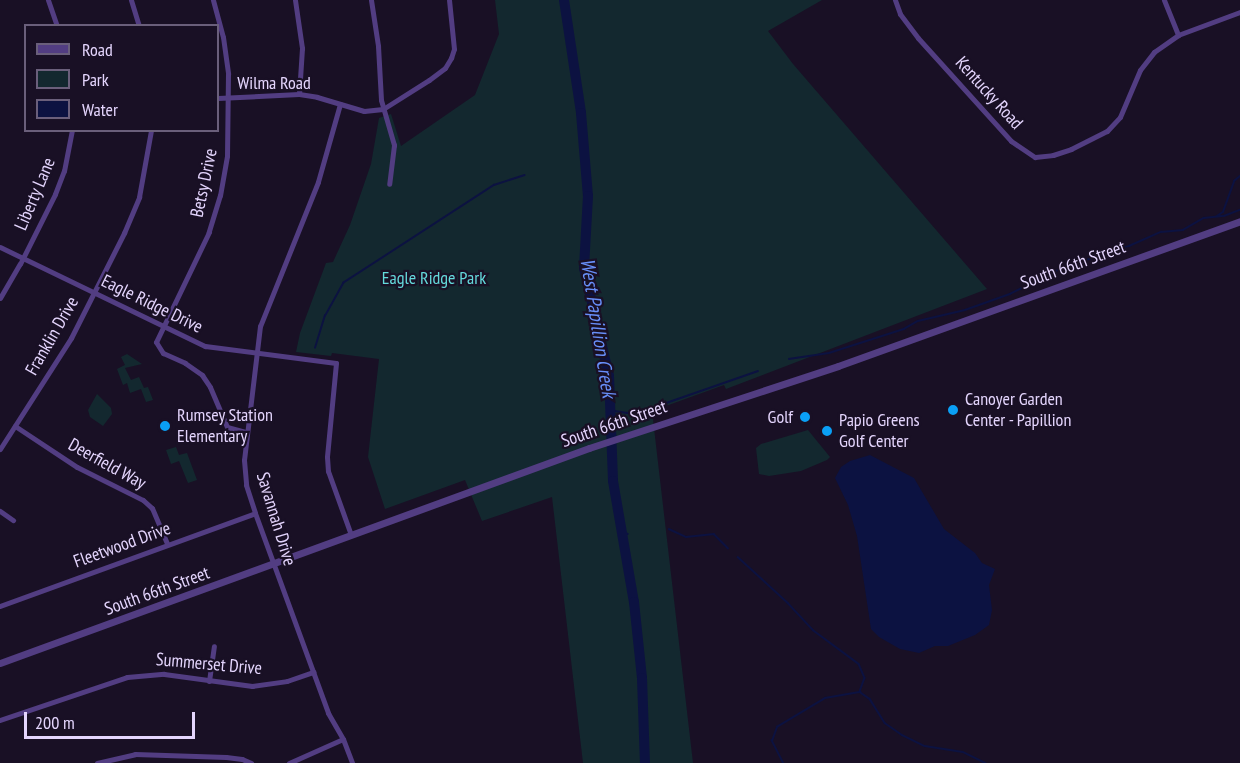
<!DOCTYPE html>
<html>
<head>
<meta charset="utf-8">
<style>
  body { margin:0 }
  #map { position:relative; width:1240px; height:763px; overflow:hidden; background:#191025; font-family:"PT Sans Narrow",sans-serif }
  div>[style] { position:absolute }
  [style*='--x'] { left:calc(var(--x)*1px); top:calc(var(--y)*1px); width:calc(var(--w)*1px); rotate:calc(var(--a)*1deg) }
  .green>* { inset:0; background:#13282f }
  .water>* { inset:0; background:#0c1241 }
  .stream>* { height:1.5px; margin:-0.75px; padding:0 0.75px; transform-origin:0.75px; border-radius:0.75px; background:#0c1241 }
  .river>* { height:10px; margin:-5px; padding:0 5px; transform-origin:5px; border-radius:5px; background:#0c1241 }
  .minor>* { height:5px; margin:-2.5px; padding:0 2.5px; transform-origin:2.5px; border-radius:2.5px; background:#523d82 }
  .tertiary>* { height:7px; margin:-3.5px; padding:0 3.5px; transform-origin:3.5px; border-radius:3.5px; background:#523d82 }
  .dots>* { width:16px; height:16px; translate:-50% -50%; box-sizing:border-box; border:3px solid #191025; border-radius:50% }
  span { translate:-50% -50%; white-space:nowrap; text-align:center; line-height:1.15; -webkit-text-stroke:4.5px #191025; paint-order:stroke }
  .street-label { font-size:18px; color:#e4d5fd }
  .park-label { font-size:18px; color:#64d9db }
  .poi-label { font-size:18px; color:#e4d5fd }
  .left { translate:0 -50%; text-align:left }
  .right { translate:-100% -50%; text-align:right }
  .water-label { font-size:20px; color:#688ff9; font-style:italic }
  .legend { position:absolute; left:24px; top:24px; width:195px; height:108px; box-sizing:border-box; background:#191025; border:2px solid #6a5f7b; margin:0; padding:8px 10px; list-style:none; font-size:18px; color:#e4d5fd }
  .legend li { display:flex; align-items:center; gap:12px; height:30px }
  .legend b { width:30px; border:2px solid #6a5f7b }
  .scale { position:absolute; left:24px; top:712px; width:171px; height:27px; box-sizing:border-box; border:3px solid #e4d5fd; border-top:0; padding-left:8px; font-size:18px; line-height:21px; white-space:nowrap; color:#e4d5fd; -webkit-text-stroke:4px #191025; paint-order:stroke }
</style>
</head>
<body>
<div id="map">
  <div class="green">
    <div style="clip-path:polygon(495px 0,822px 0,768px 31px,793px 64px,987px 289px,726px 389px,724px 385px,652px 411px,693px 763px,583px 763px,552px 497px,482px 521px,465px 480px,385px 509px,368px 457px,379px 359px,332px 353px,331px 356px,296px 352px,300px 333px,326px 263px,333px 262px,350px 225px,371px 164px,379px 118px,391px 114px,401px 146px,475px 95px,499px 34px)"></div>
    <div style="clip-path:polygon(127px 354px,142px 364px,125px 368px,131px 380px,139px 377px,144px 388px,148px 387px,153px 400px,146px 402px,141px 389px,130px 393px,127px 383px,123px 385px,117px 369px,125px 365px,121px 357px)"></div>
    <div style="clip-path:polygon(97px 394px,111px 408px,112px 414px,103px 426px,90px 417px,88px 410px)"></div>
    <div style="clip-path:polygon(808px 430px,830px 457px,827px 460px,801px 471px,769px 476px,759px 474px,756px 448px,761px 444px)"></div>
    <div style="clip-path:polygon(176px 447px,179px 455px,187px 453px,197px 480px,188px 483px,179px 461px,171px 464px,166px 450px)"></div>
  </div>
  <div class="water">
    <div style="clip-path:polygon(870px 455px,914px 478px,944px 529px,975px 553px,982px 563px,995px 569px,989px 585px,992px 610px,989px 625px,975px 635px,948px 646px,935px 646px,919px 653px,900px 649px,879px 637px,871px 629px,857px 536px,848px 505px,835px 478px,841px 467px,850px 461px)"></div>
  </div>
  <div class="stream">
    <div style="--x:1217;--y:216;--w:7;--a:-34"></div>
    <div style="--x:1223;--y:212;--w:33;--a:-70"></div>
    <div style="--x:1234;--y:181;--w:8;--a:-40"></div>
    <div style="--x:315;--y:348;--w:34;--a:-73"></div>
    <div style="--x:325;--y:316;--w:38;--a:-61"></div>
    <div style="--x:343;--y:283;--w:180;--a:-33"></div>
    <div style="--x:494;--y:185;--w:32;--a:-18"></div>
    <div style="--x:789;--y:359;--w:40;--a:-8.5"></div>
    <div style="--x:829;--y:353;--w:79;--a:-17.7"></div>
    <div style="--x:904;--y:329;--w:16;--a:-30"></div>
    <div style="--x:918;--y:321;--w:48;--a:-13.2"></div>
    <div style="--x:965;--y:310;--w:48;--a:-19.6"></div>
    <div style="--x:1010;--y:294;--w:58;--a:-26.6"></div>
    <div style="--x:1062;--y:268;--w:71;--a:-18.2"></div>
    <div style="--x:1129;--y:246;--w:35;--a:-24"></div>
    <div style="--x:1161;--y:232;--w:22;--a:-5"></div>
    <div style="--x:1183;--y:230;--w:24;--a:-30"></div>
    <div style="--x:1204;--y:218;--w:20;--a:-6"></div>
    <div style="--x:1224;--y:216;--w:17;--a:-21"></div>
    <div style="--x:609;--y:410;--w:18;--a:9"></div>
    <div style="--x:627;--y:413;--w:25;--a:-11"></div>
    <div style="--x:652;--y:408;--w:112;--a:-19.2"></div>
    <div style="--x:669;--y:529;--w:19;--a:25"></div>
    <div style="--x:686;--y:537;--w:28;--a:-6"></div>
    <div style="--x:714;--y:534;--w:20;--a:45"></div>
    <div style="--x:622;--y:532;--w:6;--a:18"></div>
    <div style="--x:738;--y:557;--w:68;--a:42.6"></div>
    <div style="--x:788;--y:603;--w:37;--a:47"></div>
    <div style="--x:813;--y:630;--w:57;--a:36.5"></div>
    <div style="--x:859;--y:664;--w:15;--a:67"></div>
    <div style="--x:865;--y:678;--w:15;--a:110"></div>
    <div style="--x:783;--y:763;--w:25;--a:-117"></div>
    <div style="--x:772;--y:741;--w:15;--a:-70"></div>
    <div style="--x:777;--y:727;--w:56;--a:-31.1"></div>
    <div style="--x:825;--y:698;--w:36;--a:-10"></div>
    <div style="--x:860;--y:692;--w:12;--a:35"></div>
    <div style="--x:870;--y:699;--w:28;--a:58"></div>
    <div style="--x:885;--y:723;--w:21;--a:35"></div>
    <div style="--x:902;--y:735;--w:25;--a:26"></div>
    <div style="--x:925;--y:746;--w:38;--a:9"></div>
    <div style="--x:963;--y:752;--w:25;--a:26"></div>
  </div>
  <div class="river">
    <div style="--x:564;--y:0;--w:114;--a:81.4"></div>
    <div style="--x:581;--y:113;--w:83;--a:85.2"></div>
    <div style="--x:588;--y:196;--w:72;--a:93.2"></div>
    <div style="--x:584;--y:268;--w:111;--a:77"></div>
    <div style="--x:609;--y:376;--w:105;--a:87.8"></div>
    <div style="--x:613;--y:481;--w:123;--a:80.2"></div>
    <div style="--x:634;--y:602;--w:76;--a:84"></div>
    <div style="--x:642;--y:678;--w:85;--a:88"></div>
  </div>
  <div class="minor">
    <div style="--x:48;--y:0;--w:28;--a:71"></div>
    <div style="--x:131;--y:0;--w:27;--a:73"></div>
    <div style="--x:213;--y:0;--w:38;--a:75"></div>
    <div style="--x:223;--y:37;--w:37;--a:82"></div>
    <div style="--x:228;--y:74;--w:82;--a:90.7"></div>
    <div style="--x:227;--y:156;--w:40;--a:100"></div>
    <div style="--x:220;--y:195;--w:39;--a:107"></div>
    <div style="--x:209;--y:232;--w:122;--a:115.7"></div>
    <div style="--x:156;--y:342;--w:13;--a:58"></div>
    <div style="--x:163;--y:353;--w:24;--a:24"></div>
    <div style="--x:185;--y:363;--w:21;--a:35"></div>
    <div style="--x:202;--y:375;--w:14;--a:56"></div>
    <div style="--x:210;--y:387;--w:43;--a:67"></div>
    <div style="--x:227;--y:427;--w:20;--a:15"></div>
    <div style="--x:295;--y:0;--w:49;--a:81.7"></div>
    <div style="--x:302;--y:48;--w:46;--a:93.7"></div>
    <div style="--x:371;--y:0;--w:47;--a:81.3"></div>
    <div style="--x:378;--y:46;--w:54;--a:86.8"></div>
    <div style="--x:381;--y:100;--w:47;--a:73.9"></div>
    <div style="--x:394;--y:145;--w:39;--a:97"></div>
    <div style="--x:895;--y:0;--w:15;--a:70"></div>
    <div style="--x:900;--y:14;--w:30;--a:53"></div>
    <div style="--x:918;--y:38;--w:139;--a:47.9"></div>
    <div style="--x:1011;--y:141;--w:29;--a:34"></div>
    <div style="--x:1035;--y:157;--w:18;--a:-6"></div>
    <div style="--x:1053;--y:155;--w:19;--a:-18"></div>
    <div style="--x:1071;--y:149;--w:40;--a:-26.6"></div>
    <div style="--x:1107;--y:131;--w:19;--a:-47"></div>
    <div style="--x:1120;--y:117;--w:51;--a:-66.9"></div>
    <div style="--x:1140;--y:70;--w:23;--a:-52"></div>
    <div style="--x:1154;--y:52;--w:29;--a:-35"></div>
    <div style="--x:1178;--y:35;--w:66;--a:-20.4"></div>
    <div style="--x:1164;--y:0;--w:38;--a:68"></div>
    <div style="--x:218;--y:98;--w:81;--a:-2.8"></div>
    <div style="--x:299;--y:94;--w:18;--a:9"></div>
    <div style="--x:317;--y:97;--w:49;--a:16.6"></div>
    <div style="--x:364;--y:111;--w:19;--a:-6"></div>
    <div style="--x:383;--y:109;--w:54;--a:-32.2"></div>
    <div style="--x:429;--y:80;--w:20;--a:-37"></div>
    <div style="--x:445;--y:68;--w:12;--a:-59"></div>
    <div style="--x:451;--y:58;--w:9;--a:-72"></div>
    <div style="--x:454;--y:49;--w:49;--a:-95.8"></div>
    <div style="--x:340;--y:104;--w:81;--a:105.8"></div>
    <div style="--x:318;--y:182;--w:155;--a:111.9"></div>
    <div style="--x:260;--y:326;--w:135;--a:96.8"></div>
    <div style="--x:244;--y:460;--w:25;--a:85"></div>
    <div style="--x:246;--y:485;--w:29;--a:72"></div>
    <div style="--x:255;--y:513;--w:213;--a:69.9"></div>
    <div style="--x:328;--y:713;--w:30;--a:60"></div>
    <div style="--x:343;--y:739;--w:26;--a:69"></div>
    <div style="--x:0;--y:247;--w:228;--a:25.8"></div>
    <div style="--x:205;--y:346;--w:132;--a:7.4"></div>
    <div style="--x:336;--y:363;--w:94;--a:95.5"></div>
    <div style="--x:327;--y:457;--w:14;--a:86"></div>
    <div style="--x:328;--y:471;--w:68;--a:70.2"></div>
    <div style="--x:0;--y:298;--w:39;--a:-60"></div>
    <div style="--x:20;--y:264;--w:78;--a:-63.4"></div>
    <div style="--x:55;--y:194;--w:25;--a:-69"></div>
    <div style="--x:64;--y:171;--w:42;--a:-79"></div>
    <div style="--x:15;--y:426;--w:74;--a:33.5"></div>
    <div style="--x:77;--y:467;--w:74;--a:26.6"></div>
    <div style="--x:143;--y:500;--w:12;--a:42"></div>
    <div style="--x:152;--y:508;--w:39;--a:67"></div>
    <div style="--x:0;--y:449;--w:132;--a:-57.4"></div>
    <div style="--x:71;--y:338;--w:118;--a:-63.2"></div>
    <div style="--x:124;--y:233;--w:39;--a:-67"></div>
    <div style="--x:139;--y:197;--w:68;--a:-79.8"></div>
    <div style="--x:0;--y:511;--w:16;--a:35"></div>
    <div style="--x:0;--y:606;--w:271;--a:-20"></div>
    <div style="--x:209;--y:681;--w:35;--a:-82"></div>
    <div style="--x:0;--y:720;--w:134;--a:-18.7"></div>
    <div style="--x:127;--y:677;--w:37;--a:-5"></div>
    <div style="--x:164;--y:674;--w:89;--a:7.8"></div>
    <div style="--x:252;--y:686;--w:35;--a:-8"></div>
    <div style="--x:287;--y:681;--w:28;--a:-19"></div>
    <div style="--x:97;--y:763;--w:39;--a:-13"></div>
    <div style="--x:135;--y:754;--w:91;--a:1.9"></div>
    <div style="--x:226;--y:757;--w:16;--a:7"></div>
    <div style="--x:242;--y:759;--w:10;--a:24"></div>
    <div style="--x:289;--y:763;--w:59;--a:-24"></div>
  </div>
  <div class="tertiary">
    <div style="--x:0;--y:663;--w:627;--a:-20.05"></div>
    <div style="--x:589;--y:448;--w:262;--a:-18.2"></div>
    <div style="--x:838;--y:366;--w:427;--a:-19.8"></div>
  </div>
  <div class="dots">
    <div style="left:953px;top:410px;background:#0a9ff5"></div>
    <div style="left:805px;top:417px;background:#0a9ff5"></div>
    <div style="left:165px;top:426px;background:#0a9ff5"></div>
    <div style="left:827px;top:431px;background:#0a9ff5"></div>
  </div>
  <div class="street-label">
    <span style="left:274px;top:83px">Wilma Road</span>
    <span style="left:989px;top:93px;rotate:48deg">Kentucky Road</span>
    <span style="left:204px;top:183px;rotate:-78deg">Betsy Drive</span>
    <span style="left:35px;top:194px;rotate:-67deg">Liberty Lane</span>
    <span style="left:1073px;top:265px;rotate:-20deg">South 66th Street</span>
    <span style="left:152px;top:304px;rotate:26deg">Eagle Ridge Drive</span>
    <span style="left:52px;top:336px;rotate:-60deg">Franklin Drive</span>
    <span style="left:614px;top:424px;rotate:-19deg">South 66th Street</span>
    <span style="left:107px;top:464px;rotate:29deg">Deerfield Way</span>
    <span style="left:276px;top:519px;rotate:73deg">Savannah Drive</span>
    <span style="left:122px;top:545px;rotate:-20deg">Fleetwood Drive</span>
    <span style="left:157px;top:591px;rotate:-20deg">South 66th Street</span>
    <span style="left:209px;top:664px;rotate:5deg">Summerset Drive</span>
  </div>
  <div class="park-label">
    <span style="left:434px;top:278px">Eagle Ridge Park</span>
  </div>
  <div class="poi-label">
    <span class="left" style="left:965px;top:410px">Canoyer Garden<br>Center - Papillion</span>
    <span class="left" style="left:177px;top:426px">Rumsey Station<br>Elementary</span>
    <span class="right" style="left:793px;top:417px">Golf</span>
    <span class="left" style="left:839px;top:431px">Papio Greens<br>Golf Center</span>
  </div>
  <div class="water-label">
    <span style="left:598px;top:328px;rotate:81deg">West Papillion Creek</span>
  </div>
  <ul class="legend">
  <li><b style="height:8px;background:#523d82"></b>Road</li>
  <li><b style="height:16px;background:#13282f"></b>Park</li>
  <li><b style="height:16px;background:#0c1241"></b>Water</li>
  </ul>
  <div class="scale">200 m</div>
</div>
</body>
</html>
